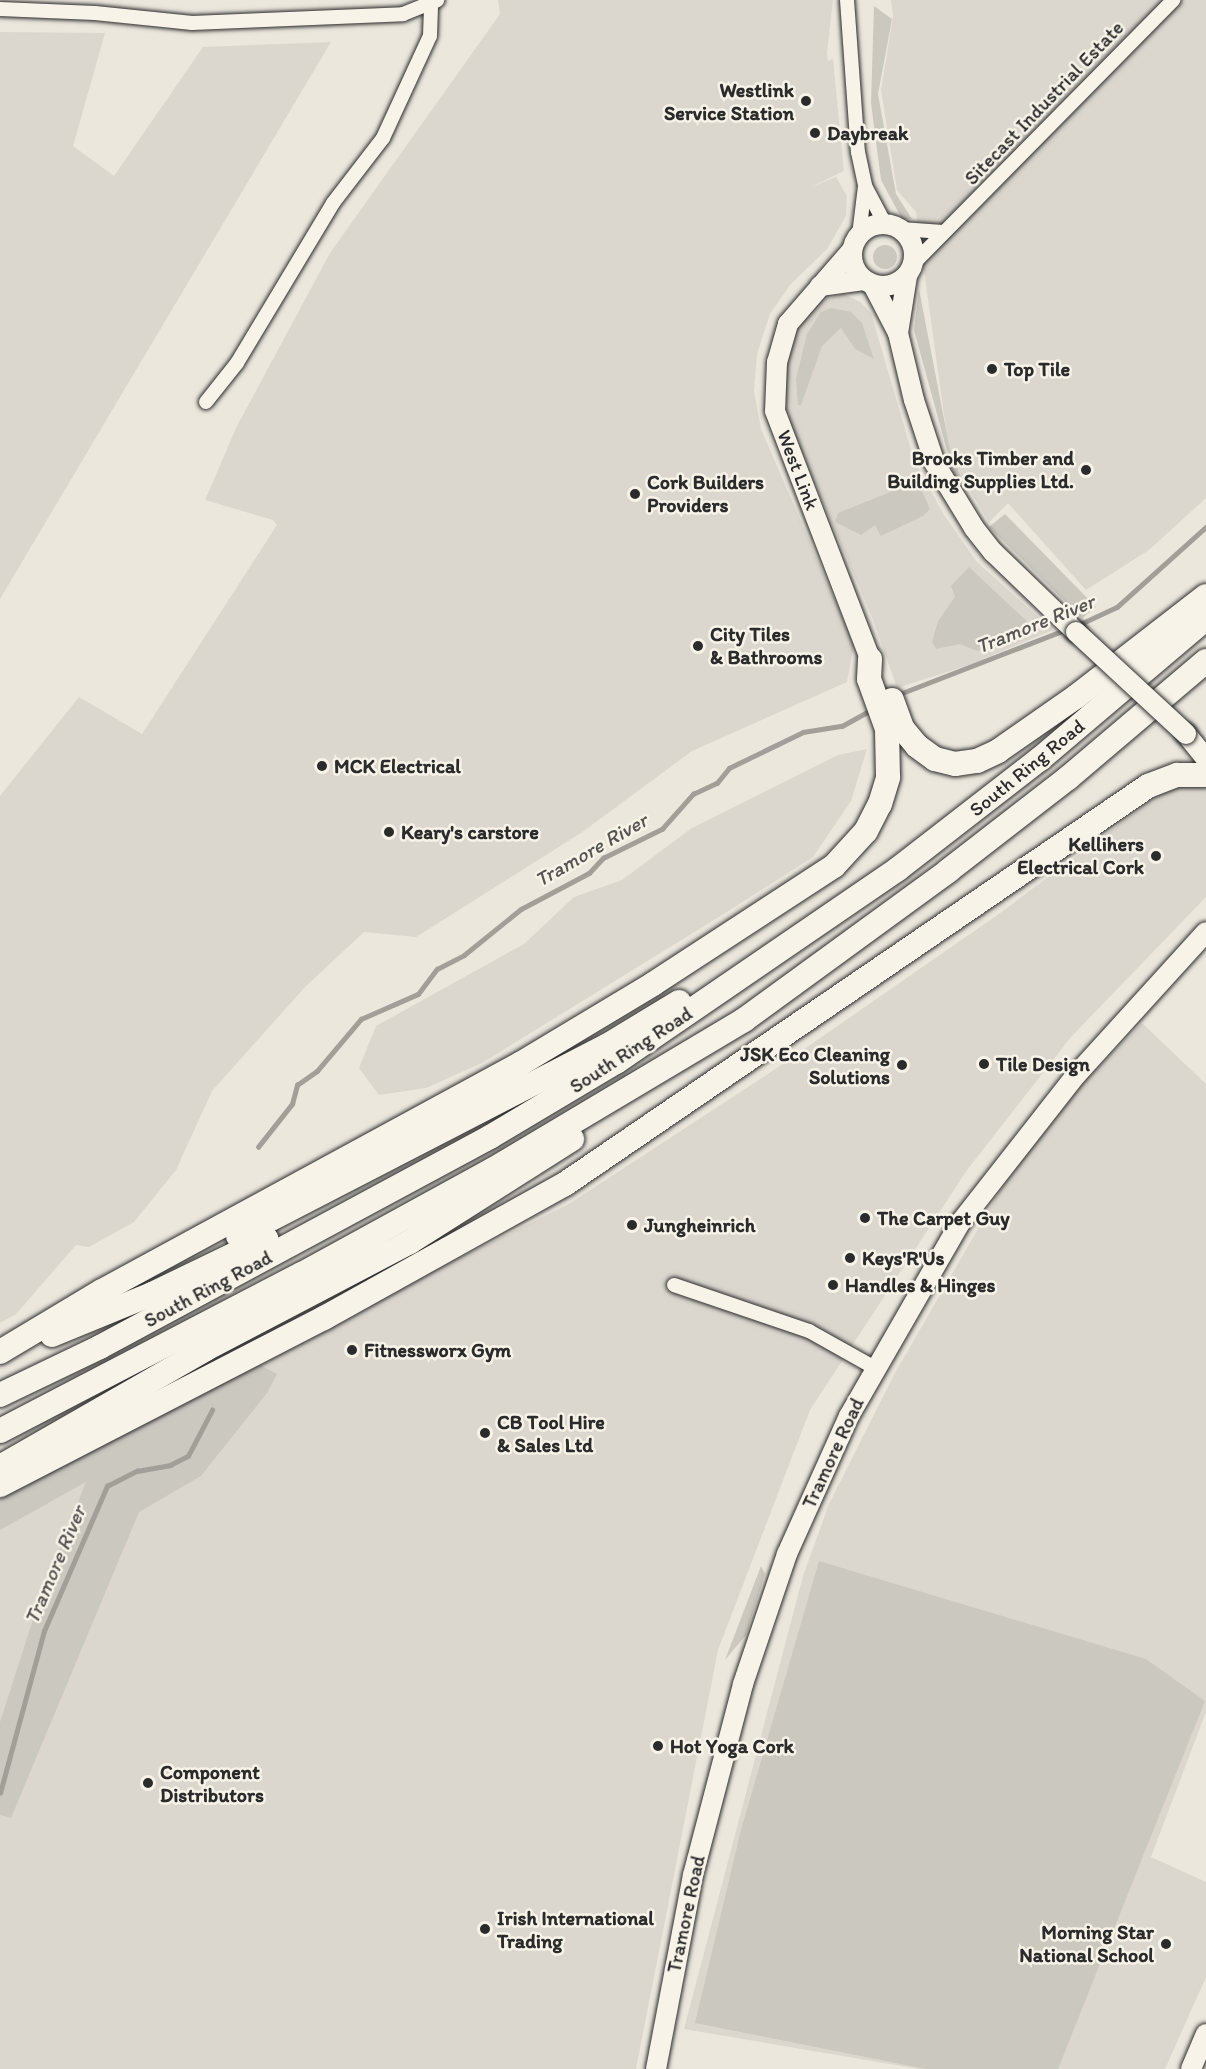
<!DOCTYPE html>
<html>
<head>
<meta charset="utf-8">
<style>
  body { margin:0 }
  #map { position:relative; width:1206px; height:2069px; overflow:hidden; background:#ebe7dd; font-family:Itim,sans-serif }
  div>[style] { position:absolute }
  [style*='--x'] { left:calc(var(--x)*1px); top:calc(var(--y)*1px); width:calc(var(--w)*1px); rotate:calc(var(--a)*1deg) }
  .built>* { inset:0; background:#dbd7ce }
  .green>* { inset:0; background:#cbc8bf }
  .round { border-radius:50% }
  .stream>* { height:4.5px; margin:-2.25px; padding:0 2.25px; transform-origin:2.25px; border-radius:2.25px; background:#a29f98 }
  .roads { filter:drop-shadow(0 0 2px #2b2b2b) drop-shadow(0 0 2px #2b2b2b) }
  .street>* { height:14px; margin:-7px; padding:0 7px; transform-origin:7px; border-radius:7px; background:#f7f3e8 }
  .secondary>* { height:20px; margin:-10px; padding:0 10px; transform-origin:10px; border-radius:10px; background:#f7f3e8 }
  .secondary>.ring { margin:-10px; padding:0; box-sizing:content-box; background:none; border:20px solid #f7f3e8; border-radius:50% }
  .highway>* { height:24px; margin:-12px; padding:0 12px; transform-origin:12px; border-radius:12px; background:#f7f3e8 }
  .bridges { filter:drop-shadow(0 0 2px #2b2b2b) drop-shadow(0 0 2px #2b2b2b) }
  .secondary-bridge>* { height:20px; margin:-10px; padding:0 10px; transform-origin:10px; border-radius:10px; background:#f7f3e8 }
  .dots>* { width:16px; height:16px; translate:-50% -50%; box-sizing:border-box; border:3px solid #f7f3e8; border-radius:50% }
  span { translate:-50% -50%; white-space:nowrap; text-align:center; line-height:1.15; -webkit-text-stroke:5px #f7f3e8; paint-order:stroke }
  .poi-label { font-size:20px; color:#2b2b2b; font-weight:700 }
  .right { translate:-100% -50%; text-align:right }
  .left { translate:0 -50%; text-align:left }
  .street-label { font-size:20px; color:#2b2b2b }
  .water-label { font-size:21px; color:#555451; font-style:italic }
</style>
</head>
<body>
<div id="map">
  <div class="built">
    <div style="clip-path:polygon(498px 0,833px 0,827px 53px,828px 61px,833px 59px,844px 171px,811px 187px,836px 177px,847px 196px,846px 216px,827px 249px,790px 285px,770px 314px,757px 354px,754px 391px,761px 429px,854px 644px,847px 682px,692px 751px,581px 833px,416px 937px,364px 932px,305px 987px,212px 1091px,176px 1170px,134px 1222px,89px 1247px,76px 1245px,16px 1314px,0 1323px,0 796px,79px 697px,142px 734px,277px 525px,273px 520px,205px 500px,237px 426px,330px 253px,500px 14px)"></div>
    <div style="clip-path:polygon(891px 0,1206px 0,1206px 498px,1149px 550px,1086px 590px,1008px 503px,989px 522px,961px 476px,948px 444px,916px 212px,897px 190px,881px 90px,893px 16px)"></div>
    <div style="clip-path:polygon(0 32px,105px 33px,73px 146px,114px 176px,203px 47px,331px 42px,0 599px)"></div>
    <div style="clip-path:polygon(844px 294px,860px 302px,871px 313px,914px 460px,944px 515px,977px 562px,1053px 630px,969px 665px,897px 688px,872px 617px,792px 429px,782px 394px,785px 369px,797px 324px,815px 302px)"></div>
    <div style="clip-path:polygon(867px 749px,851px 801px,813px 857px,722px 915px,482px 1063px,426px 1088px,379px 1095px,359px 1068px,376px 1026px,524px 944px,574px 897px,622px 880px,692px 828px,838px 755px)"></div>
    <div style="clip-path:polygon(1195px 786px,1206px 789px,1206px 897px,1071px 1037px,967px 1170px,810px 1410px,718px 1650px,636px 2069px,0 2069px,0 1509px,394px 1290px,569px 1204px,774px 1070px,996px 916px,1168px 788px)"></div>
    <div style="clip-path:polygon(1142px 1023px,1206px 1084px,1206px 1712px,1151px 1857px,1206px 1882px,1206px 1977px,1165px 2069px,919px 2069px,684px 2029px,803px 1576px,829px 1504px,895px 1373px,1021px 1154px,1061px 1105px)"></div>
  </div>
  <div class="green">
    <div style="clip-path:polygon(874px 6px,892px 19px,878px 94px,896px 194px,912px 219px,902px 219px,881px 180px,871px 103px)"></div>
    <div class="round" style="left:873px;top:245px;width:24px;height:24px"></div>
    <div style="clip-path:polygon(919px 289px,949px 445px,961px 477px,955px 480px,914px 330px)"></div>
    <div style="clip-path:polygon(831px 308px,851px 312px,862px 323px,874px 359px,855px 349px,841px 328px,822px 346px,801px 405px,798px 405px,796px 379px,807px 334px,821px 312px)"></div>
    <div style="clip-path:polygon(915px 476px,930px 509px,923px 516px,881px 536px,875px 525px,861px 535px,835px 522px,838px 513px,888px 493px)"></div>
    <div style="clip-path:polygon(1005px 514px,1096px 607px,1082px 618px,989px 527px)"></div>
    <div style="clip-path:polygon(969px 567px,1033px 627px,977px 651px,960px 644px,936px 649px,932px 642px,938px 621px,955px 597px,951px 586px)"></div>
    <div style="clip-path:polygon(258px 1364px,277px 1374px,267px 1393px,201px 1476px,139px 1512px,11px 1818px,0 1815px,0 1722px,37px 1607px,86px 1482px,0 1530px,0 1497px)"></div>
    <div style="clip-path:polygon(819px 1561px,1146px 1659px,1205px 1701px,1058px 2069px,926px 2069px,695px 2023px,741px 1830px)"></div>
    <div style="clip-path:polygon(761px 1566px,765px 1574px,746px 1635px,725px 1660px)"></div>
  </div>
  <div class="stream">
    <div style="--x:1076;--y:626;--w:45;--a:-24.9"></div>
    <div style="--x:1117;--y:607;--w:120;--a:-42"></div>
    <div style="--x:897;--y:695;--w:180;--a:-21.2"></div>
    <div style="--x:258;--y:1147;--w:55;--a:-51.7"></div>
    <div style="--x:292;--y:1104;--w:20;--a:-75"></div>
    <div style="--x:297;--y:1085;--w:24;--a:-35"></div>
    <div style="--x:317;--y:1071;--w:68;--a:-49.8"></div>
    <div style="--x:361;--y:1019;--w:62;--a:-23.7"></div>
    <div style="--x:418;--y:994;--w:31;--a:-53"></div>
    <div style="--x:437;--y:969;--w:30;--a:-27"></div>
    <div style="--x:464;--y:955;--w:73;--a:-38.9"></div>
    <div style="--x:521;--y:909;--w:77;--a:-27.9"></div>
    <div style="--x:589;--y:873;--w:21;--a:-47"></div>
    <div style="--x:603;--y:858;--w:66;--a:-26.2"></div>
    <div style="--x:662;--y:829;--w:47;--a:-48.5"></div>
    <div style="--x:693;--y:794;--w:26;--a:-25"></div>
    <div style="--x:717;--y:783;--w:19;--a:-51"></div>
    <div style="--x:729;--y:768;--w:82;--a:-25.9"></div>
    <div style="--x:803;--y:732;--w:39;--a:-9"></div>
    <div style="--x:842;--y:726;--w:33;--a:-29"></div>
    <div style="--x:0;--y:1793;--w:168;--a:-74.8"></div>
    <div style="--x:44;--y:1631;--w:158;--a:-66.5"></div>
    <div style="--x:107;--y:1486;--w:34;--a:-27"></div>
    <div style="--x:137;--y:1471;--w:34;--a:-10"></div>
    <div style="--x:170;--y:1465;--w:20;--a:-27"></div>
    <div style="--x:188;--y:1456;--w:52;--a:-62.4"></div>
  </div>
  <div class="roads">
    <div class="street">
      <div style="--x:847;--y:0;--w:152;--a:85.9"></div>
      <div style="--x:858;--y:152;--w:35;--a:78"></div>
      <div style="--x:865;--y:186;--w:43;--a:62.2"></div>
      <div style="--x:0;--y:9;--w:95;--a:2.4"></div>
      <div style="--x:95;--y:13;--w:98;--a:5.9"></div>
      <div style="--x:192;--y:23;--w:211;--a:-2.4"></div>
      <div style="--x:403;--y:14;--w:37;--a:-22"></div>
      <div style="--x:901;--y:229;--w:42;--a:4.1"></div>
      <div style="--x:859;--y:235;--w:49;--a:-83"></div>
      <div style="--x:913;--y:264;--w:371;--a:-45.4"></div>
      <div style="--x:206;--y:402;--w:50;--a:-51.5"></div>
      <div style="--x:237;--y:363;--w:187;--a:-59"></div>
      <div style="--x:333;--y:203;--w:82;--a:-52.4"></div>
      <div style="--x:383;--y:138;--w:112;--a:-65.3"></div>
      <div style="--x:430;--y:36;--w:31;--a:-88"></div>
      <div style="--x:674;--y:1285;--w:143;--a:18.8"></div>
      <div style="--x:809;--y:1331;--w:76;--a:29.3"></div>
    </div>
    <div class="secondary">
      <div class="ring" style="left:852px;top:224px;width:42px;height:42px"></div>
      <div style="--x:852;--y:250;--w:98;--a:130.9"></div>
      <div style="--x:788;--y:324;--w:40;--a:106"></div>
      <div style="--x:777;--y:362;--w:49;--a:92.3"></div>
      <div style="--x:775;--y:411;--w:266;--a:69"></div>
      <div style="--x:873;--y:285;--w:54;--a:62.5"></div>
      <div style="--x:898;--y:333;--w:69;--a:76.6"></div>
      <div style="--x:914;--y:400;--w:67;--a:71.8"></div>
      <div style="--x:935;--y:464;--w:75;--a:58.6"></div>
      <div style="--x:974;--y:528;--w:31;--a:52"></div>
      <div style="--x:993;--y:552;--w:115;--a:43.9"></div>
      <div style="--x:820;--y:286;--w:44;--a:-7.8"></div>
      <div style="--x:898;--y:333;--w:58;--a:-81"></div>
      <div style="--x:1186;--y:734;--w:32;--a:51"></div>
      <div style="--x:656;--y:2069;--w:197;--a:-79.2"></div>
      <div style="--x:693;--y:1875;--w:197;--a:-75.3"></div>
      <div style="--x:743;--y:1684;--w:137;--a:-71.3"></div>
      <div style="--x:787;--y:1554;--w:151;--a:-65.8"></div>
      <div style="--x:849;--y:1416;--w:223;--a:-60.1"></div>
      <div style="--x:960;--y:1223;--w:188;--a:-51.9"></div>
      <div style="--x:1076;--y:1075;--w:193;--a:-47.7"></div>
      <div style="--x:1191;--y:2069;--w:38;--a:-67"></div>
    </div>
    <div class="highway">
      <div style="--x:892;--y:700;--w:30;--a:70"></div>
      <div style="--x:902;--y:728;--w:23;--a:50"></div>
      <div style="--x:917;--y:746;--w:22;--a:36"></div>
      <div style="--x:935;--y:759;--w:21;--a:14"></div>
      <div style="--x:955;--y:764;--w:22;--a:-8"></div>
      <div style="--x:977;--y:761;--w:23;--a:-25"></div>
      <div style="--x:998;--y:751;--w:96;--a:-34.8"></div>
      <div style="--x:1077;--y:696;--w:163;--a:-37.8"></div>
      <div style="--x:238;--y:1236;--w:416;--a:-27.3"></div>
      <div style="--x:608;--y:1045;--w:83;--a:-31.2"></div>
      <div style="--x:52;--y:1335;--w:108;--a:-22.3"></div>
      <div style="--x:152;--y:1294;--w:127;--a:-25.8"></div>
      <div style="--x:0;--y:1352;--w:119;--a:-30.9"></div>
      <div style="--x:102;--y:1291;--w:476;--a:-28.5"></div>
      <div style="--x:520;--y:1064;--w:155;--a:-31"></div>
      <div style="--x:653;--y:984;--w:216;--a:-33.1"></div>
      <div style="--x:834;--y:866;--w:47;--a:-47.6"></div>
      <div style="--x:866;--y:831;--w:30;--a:-63"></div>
      <div style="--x:880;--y:804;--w:28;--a:-73"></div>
      <div style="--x:888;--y:777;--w:48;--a:-91.2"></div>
      <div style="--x:887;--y:729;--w:53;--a:-109.8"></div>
      <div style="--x:869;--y:679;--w:20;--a:-87"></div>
      <div style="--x:0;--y:1395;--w:111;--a:-25.6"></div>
      <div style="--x:100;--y:1347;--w:443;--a:-28.3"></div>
      <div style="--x:490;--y:1137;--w:147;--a:-30.8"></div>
      <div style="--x:616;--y:1062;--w:342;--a:-34.4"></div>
      <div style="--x:898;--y:869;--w:180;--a:-37.8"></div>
      <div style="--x:1040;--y:759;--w:218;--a:-40.3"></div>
      <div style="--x:0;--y:1431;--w:340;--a:-27.5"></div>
      <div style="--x:302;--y:1274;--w:219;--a:-28.7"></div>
      <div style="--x:494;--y:1169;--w:291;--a:-30.8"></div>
      <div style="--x:744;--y:1020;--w:253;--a:-36.1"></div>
      <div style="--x:948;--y:871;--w:152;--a:-37.8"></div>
      <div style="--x:1068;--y:778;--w:181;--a:-40.3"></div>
      <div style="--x:0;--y:1467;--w:237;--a:-29.8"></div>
      <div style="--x:206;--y:1349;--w:230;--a:-27.7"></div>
      <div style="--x:410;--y:1242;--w:192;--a:-32.4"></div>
      <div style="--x:0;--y:1485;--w:365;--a:-27.3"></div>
      <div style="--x:324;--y:1318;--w:276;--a:-29.1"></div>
      <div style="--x:565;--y:1184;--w:706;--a:-34.32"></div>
      <div style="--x:1148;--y:786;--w:31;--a:-21"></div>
      <div style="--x:1177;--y:775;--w:29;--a:0"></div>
    </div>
  </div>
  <div class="bridges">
    <div class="secondary-bridge">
      <div style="--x:1076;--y:632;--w:150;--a:42.8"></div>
    </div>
  </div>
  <div class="dots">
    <div style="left:806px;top:101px;background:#2b2b2b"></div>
    <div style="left:815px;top:133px;background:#2b2b2b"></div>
    <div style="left:992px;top:369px;background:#2b2b2b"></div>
    <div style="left:1086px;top:470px;background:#2b2b2b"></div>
    <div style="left:635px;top:494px;background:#2b2b2b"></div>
    <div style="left:698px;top:646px;background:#2b2b2b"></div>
    <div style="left:322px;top:766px;background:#2b2b2b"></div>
    <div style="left:389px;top:832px;background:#2b2b2b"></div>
    <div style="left:1156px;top:856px;background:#2b2b2b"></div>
    <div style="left:984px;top:1064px;background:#2b2b2b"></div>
    <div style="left:902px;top:1065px;background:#2b2b2b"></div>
    <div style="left:865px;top:1218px;background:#2b2b2b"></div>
    <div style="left:632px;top:1225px;background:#2b2b2b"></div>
    <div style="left:850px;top:1258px;background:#2b2b2b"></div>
    <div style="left:833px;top:1285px;background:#2b2b2b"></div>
    <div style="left:352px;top:1350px;background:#2b2b2b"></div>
    <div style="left:485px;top:1433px;background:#2b2b2b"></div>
    <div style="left:658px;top:1746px;background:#2b2b2b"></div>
    <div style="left:148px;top:1783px;background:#2b2b2b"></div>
    <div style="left:485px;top:1929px;background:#2b2b2b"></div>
    <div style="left:1166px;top:1944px;background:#2b2b2b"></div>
  </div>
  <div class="poi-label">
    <span class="right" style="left:794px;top:102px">Westlink<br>Service Station</span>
    <span class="left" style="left:827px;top:133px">Daybreak</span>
    <span class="left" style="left:1004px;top:369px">Top Tile</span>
    <span class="right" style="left:1074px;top:470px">Brooks Timber and<br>Building Supplies Ltd.</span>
    <span class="left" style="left:647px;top:494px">Cork Builders<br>Providers</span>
    <span class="left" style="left:710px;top:646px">City Tiles<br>&amp; Bathrooms</span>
    <span class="left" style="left:334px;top:766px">MCK Electrical</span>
    <span class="left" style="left:401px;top:832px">Keary's carstore</span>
    <span class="right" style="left:1144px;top:856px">Kellihers<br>Electrical Cork</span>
    <span class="right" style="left:890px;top:1066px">JSK Eco Cleaning<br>Solutions</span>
    <span class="left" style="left:996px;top:1064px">Tile Design</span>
    <span class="left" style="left:877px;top:1218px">The Carpet Guy</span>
    <span class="left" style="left:644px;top:1225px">Jungheinrich</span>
    <span class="left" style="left:862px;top:1258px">Keys'R'Us</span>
    <span class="left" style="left:845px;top:1285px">Handles &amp; Hinges</span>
    <span class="left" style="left:364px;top:1350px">Fitnessworx Gym</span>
    <span class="left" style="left:497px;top:1434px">CB Tool Hire<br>&amp; Sales Ltd</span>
    <span class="left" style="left:670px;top:1746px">Hot Yoga Cork</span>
    <span class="left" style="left:160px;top:1784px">Component<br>Distributors</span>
    <span class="left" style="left:497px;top:1930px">Irish International<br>Trading</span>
    <span class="right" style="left:1154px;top:1944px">Morning Star<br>National School</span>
  </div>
  <div class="street-label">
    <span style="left:1044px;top:103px;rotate:-46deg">Sitecast Industrial Estate</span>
    <span style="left:798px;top:470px;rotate:69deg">West Link</span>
    <span style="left:1027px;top:768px;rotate:-39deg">South Ring Road</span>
    <span style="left:631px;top:1050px;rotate:-33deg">South Ring Road</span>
    <span style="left:208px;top:1289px;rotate:-28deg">South Ring Road</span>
    <span style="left:833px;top:1453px;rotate:-65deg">Tramore Road</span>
    <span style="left:686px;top:1914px;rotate:-78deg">Tramore Road</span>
  </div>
  <div class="water-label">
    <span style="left:1035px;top:624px;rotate:-22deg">Tramore River</span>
    <span style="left:591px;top:850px;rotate:-30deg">Tramore River</span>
    <span style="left:55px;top:1565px;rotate:-67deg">Tramore River</span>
  </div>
</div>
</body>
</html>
